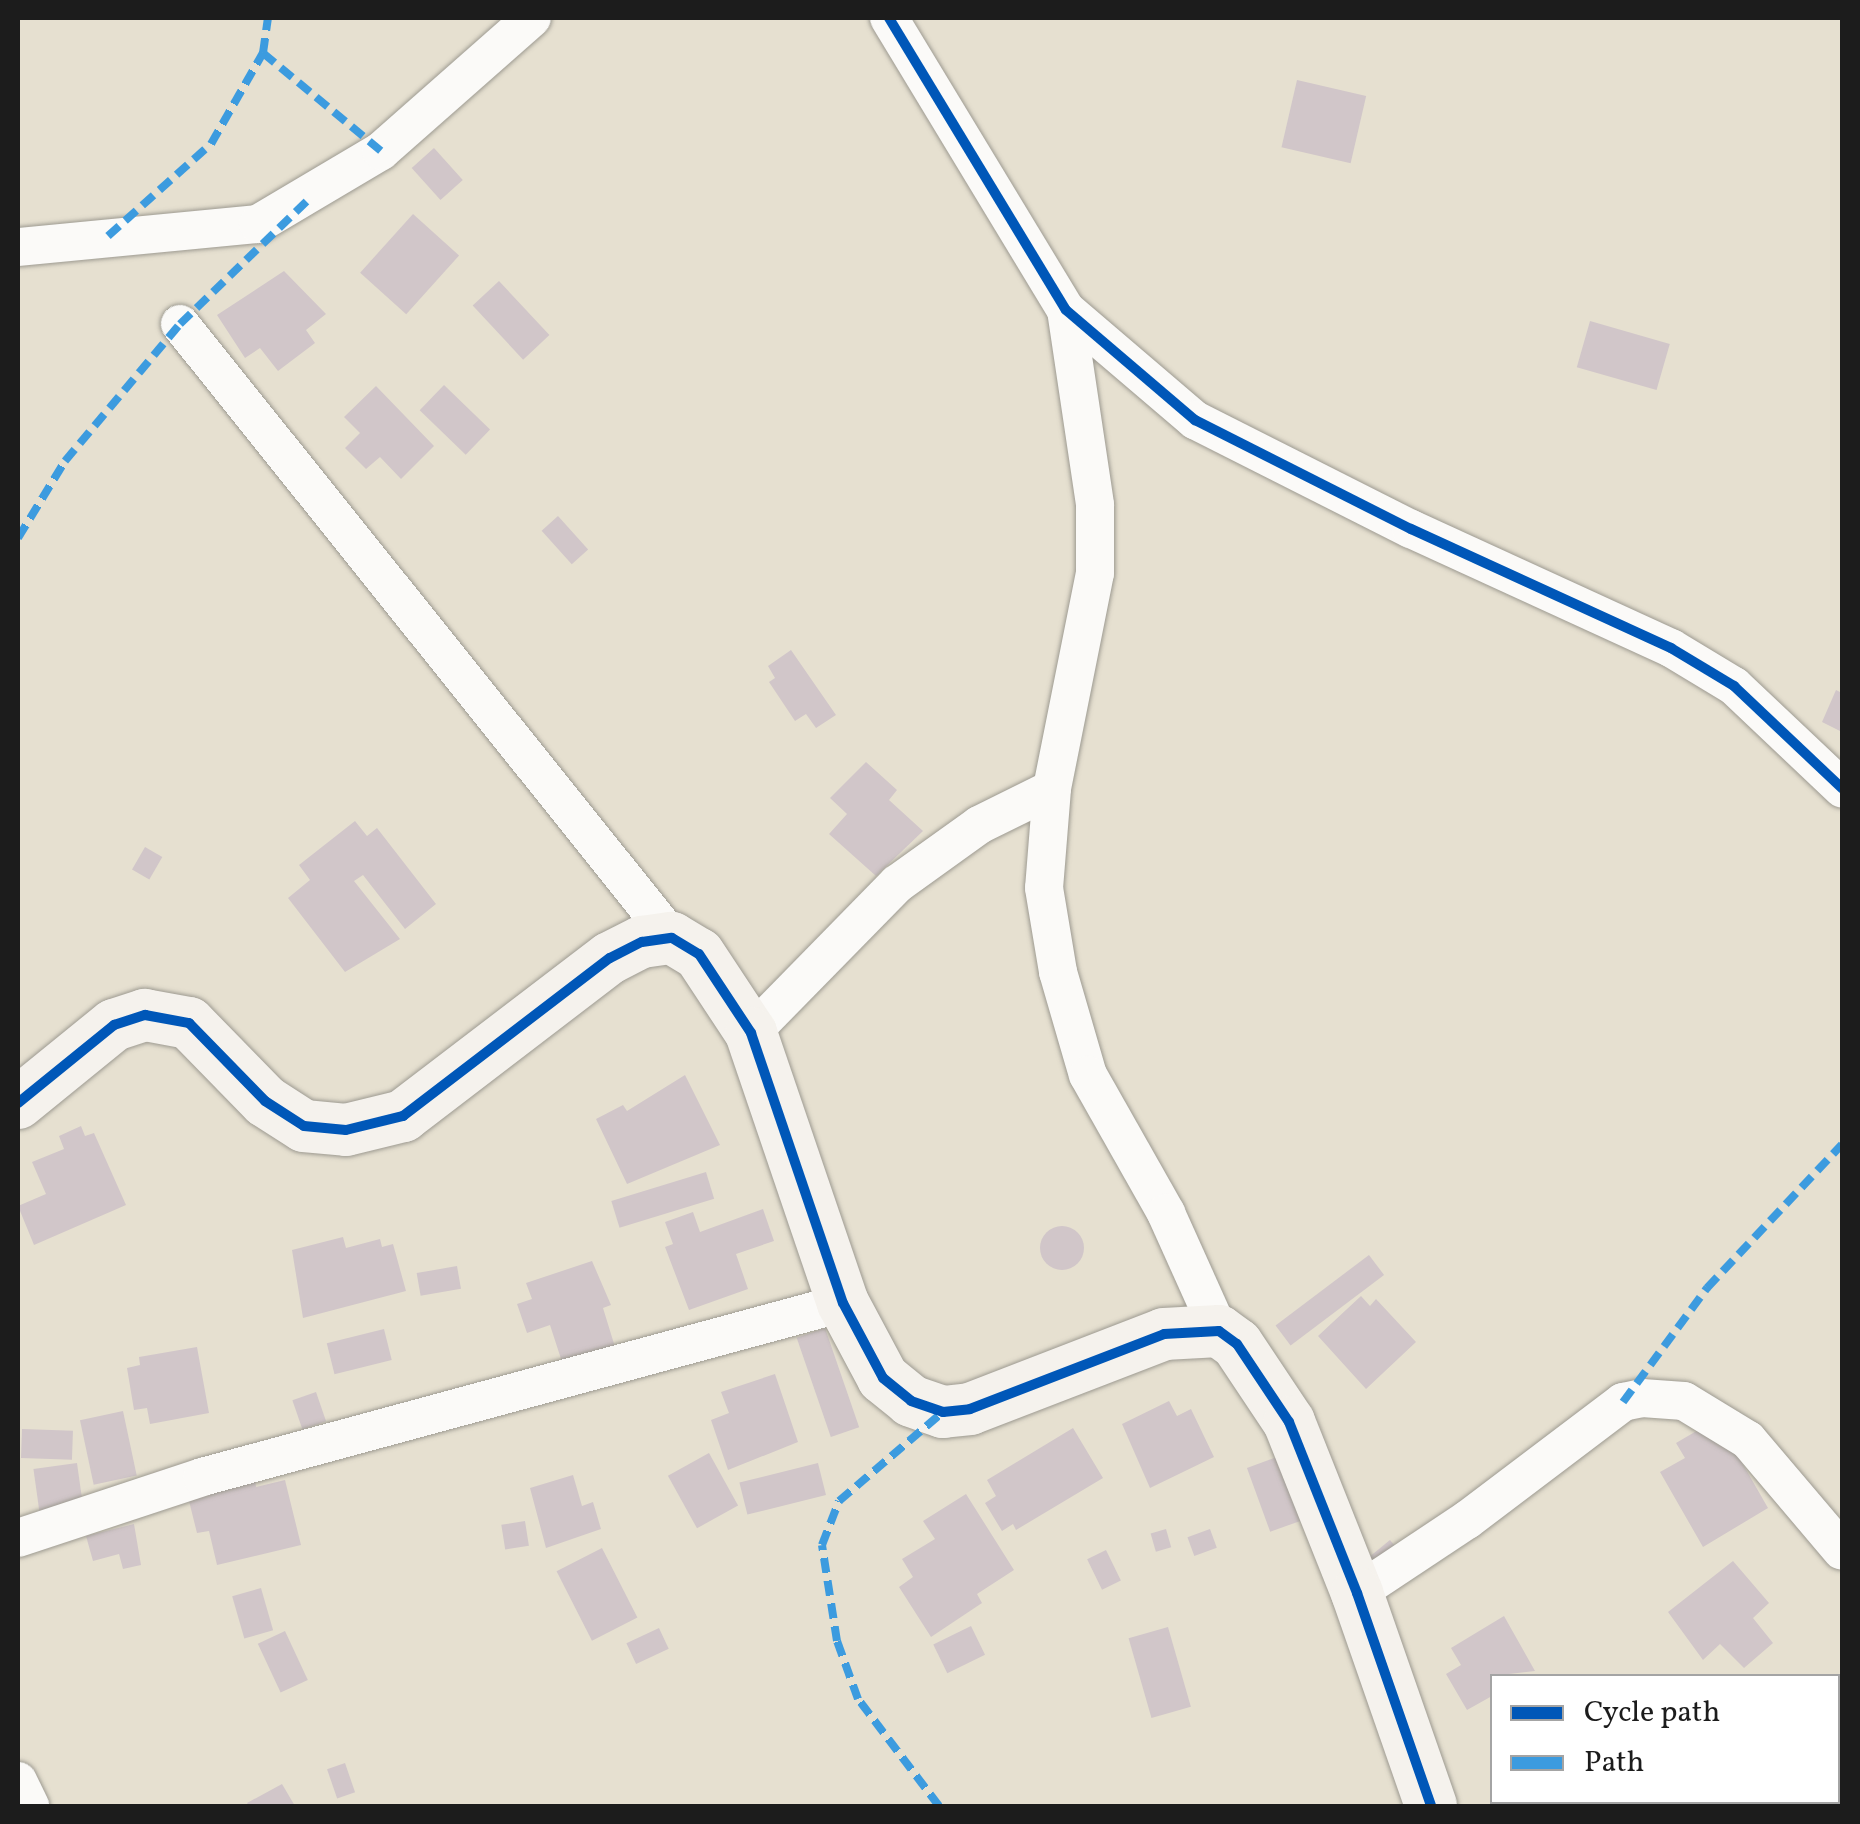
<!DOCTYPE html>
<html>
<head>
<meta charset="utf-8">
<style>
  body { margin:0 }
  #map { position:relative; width:1860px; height:1824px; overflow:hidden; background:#e6e0d0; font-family:Vollkorn,serif }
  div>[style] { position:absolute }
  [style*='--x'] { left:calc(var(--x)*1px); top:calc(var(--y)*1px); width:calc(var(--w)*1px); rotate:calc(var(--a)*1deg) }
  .building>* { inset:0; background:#d1c6c9; transform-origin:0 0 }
  .round { border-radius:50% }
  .roads { filter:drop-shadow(0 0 2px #9d9a91) drop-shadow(0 0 2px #9d9a91) }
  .street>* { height:38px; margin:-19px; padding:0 19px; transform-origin:19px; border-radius:19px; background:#fbfaf8 }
  .secondary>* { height:52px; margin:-26px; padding:0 26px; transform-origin:26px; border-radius:26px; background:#f5f2ed }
  .quiet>* { height:8px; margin-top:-4px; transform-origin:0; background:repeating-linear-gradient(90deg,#3c9bdf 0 15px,transparent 0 23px) }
  .cycleway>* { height:10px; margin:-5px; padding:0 5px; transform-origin:5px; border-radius:5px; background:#0057b8 }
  span { translate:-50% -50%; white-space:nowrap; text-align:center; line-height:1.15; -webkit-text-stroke:10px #fff; paint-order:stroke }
  .frame { position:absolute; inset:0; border:20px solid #1c1c1c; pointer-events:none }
  .legend { position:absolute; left:1490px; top:1674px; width:350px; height:130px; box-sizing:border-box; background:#fff; border:2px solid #a4a4a4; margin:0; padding:12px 18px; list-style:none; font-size:30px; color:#1c1c1c }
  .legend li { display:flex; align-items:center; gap:20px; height:50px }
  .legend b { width:50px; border:2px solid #a4a4a4 }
</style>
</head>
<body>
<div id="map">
  <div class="building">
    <div style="left:1297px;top:80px;width:71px;height:69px;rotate:13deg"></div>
    <div style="left:434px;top:148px;width:43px;height:30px;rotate:48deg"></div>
    <div style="left:413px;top:214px;width:62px;height:79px;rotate:42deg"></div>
    <div style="clip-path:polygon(284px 271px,326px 314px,306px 330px,315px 343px,278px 371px,260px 348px,245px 358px,217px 315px)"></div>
    <div style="left:499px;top:281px;width:74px;height:36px;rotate:47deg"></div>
    <div style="left:1590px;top:321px;width:83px;height:48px;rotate:16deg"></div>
    <div style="left:444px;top:385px;width:64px;height:35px;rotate:44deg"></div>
    <div style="clip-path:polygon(376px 386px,434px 446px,401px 479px,380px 457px,366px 469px,345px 448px,360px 433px,344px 417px)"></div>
    <div style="left:558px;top:516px;width:45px;height:22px;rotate:48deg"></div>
    <div style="clip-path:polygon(791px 650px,836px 715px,816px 728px,806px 714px,795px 721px,769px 682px,775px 678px,768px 666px)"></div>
    <div style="clip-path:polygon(1836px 690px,1842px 693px,1842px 732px,1822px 722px)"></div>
    <div style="clip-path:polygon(866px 762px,897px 790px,889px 800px,923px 831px,876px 876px,829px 834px,847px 814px,830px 798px)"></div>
    <div style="clip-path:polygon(355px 821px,367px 836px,377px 828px,436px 904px,405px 929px,363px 875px,354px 881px,400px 939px,345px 972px,288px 898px,310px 880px,299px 865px)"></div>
    <div style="left:145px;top:847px;width:20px;height:26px;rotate:30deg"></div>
    <div style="clip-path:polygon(685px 1075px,720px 1145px,627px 1184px,596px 1119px,623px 1105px,627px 1111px)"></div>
    <div style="clip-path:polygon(81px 1126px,85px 1136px,94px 1133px,126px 1205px,34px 1245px,18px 1206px,46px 1194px,32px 1162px,64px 1149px,59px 1136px)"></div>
    <div style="left:706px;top:1172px;width:28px;height:99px;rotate:73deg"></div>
    <div style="clip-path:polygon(763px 1209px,774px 1241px,736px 1254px,748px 1289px,689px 1310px,665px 1247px,673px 1244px,665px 1222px,693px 1212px,700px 1232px)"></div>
    <div class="round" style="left:1040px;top:1226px;width:44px;height:44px"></div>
    <div style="clip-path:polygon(343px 1237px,346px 1248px,380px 1239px,382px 1247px,393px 1244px,406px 1291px,303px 1318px,292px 1250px)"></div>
    <div style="left:1369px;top:1255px;width:25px;height:117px;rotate:53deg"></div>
    <div style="clip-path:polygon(592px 1261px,611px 1305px,603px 1308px,615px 1347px,563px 1365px,550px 1325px,527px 1333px,517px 1304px,532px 1299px,526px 1283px)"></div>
    <div style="left:457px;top:1266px;width:23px;height:41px;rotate:80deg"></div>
    <div style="clip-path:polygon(1361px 1296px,1370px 1306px,1376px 1299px,1416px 1342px,1366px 1389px,1318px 1336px)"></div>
    <div style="left:825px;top:1328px;width:105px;height:30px;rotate:71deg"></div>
    <div style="left:384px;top:1329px;width:32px;height:59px;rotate:76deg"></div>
    <div style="clip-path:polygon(197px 1347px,209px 1413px,150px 1424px,147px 1408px,134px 1410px,127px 1368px,140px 1365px,139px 1357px)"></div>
    <div style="clip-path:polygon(775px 1374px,798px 1442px,728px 1470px,711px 1420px,729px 1413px,721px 1392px)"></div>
    <div style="left:316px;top:1392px;width:31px;height:25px;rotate:71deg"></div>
    <div style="clip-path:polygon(1169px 1401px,1177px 1416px,1191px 1409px,1214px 1457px,1150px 1488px,1122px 1424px)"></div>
    <div style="left:123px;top:1411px;width:66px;height:44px;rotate:78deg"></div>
    <div style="clip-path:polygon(1717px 1419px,1768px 1508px,1703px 1547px,1660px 1472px,1685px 1458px,1676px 1443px)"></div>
    <div style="clip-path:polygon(1073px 1428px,1103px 1478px,1016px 1530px,1013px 1524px,1002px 1531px,985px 1503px,996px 1496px,987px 1480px)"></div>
    <div style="left:22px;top:1429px;width:51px;height:29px;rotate:2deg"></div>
    <div style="left:709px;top:1453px;width:60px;height:47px;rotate:61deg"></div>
    <div style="left:1277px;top:1457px;width:68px;height:32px;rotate:70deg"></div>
    <div style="left:77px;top:1463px;width:44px;height:44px;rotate:82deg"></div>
    <div style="left:818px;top:1463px;width:33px;height:81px;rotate:76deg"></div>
    <div style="clip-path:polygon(573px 1475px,582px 1506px,593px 1502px,601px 1529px,546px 1548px,530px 1488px)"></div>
    <div style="clip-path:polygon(255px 1479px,256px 1487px,285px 1480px,301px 1545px,217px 1565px,209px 1531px,197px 1533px,189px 1501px)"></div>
    <div style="clip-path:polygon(966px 1494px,1014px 1570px,977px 1594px,982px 1603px,931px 1637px,899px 1587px,913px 1577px,902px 1559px,935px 1539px,923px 1521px)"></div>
    <div style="left:525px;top:1521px;width:25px;height:24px;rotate:81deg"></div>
    <div style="clip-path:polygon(134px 1524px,141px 1565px,123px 1569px,119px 1554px,93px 1561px,86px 1536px)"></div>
    <div style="left:1166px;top:1529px;width:19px;height:16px;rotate:74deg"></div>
    <div style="left:1210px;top:1529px;width:20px;height:24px;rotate:70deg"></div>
    <div style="clip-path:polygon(1390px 1540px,1402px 1554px,1372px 1573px,1368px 1558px)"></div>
    <div style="left:602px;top:1548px;width:78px;height:51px;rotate:63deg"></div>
    <div style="left:1106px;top:1550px;width:34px;height:21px;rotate:64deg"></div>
    <div style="clip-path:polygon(1733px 1561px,1769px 1603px,1753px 1618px,1773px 1643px,1744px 1668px,1720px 1644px,1703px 1660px,1668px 1612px)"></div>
    <div style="left:261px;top:1588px;width:44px;height:30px;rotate:74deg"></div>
    <div style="clip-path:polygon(1504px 1616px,1535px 1671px,1492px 1676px,1492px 1696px,1467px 1710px,1446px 1674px,1461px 1665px,1451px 1648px)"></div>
    <div style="left:971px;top:1626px;width:32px;height:42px;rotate:64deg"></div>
    <div style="left:1168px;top:1627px;width:83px;height:41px;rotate:74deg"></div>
    <div style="left:659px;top:1628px;width:23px;height:36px;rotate:65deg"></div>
    <div style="left:285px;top:1631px;width:54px;height:30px;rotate:65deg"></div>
    <div style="left:345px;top:1763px;width:31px;height:19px;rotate:71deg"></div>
    <div style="clip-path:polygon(282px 1784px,295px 1806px,249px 1806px,247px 1803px)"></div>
    <div style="clip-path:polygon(1568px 1802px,1642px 1802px,1632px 1806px)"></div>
    <div style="clip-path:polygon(1796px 1802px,1824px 1802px,1829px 1806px,1800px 1806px)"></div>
  </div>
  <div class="roads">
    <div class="street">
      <div style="--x:889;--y:18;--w:341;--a:58.8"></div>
      <div style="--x:1066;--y:310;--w:170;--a:40.5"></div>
      <div style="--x:1195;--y:420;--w:242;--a:26.8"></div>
      <div style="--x:1411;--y:529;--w:286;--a:24.6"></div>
      <div style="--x:1671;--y:648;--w:74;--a:31.1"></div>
      <div style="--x:1734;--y:686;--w:149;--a:43.4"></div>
      <div style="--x:18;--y:247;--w:241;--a:-5.5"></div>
      <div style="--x:258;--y:224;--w:143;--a:-30.7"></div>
      <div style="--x:381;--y:151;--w:201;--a:-41.4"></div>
      <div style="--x:1066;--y:310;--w:197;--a:81.5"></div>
      <div style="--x:1095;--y:505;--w:68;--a:90"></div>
      <div style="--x:1095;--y:573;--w:220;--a:101.3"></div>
      <div style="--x:1052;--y:789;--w:99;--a:94.6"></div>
      <div style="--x:1044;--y:888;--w:85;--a:80.5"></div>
      <div style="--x:1058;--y:972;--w:107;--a:73.8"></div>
      <div style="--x:1088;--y:1075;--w:159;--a:60.5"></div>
      <div style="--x:1166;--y:1213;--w:129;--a:65.8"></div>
      <div style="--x:180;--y:324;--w:787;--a:51.29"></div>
      <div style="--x:751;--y:1033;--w:209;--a:-45.6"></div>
      <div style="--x:897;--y:884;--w:101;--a:-35.7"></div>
      <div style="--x:979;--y:825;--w:81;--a:-26.3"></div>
      <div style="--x:18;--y:1538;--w:194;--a:-18.3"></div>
      <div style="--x:202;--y:1477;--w:664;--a:-15.19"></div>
      <div style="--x:1357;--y:1593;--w:132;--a:-33.6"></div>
      <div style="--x:1467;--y:1520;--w:196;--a:-37.1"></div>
      <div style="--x:1623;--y:1402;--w:19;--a:-12"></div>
      <div style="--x:1642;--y:1398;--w:42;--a:4.1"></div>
      <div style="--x:1684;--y:1401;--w:75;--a:31.4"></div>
      <div style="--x:1748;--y:1440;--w:145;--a:49.7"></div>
      <div style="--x:18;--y:1781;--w:28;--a:64"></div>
      <div style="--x:1662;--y:1806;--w:4;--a:-63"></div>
    </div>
    <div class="secondary">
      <div style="--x:18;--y:1103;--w:124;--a:-39.1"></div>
      <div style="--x:114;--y:1025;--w:33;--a:-18"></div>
      <div style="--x:145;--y:1015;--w:45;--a:10.3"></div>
      <div style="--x:189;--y:1023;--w:109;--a:45.7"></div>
      <div style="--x:265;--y:1101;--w:46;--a:32.7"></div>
      <div style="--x:304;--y:1126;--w:42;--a:5.4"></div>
      <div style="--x:346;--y:1130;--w:59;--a:-13.8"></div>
      <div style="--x:403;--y:1116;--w:260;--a:-37.4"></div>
      <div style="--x:610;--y:958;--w:36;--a:-27"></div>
      <div style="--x:642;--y:942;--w:30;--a:-8"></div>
      <div style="--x:672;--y:938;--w:31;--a:31"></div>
      <div style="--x:699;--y:954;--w:95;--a:56.6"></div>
      <div style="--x:751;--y:1033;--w:285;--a:71.2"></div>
      <div style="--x:843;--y:1303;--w:85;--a:61.9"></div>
      <div style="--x:883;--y:1378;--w:36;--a:39"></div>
      <div style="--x:911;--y:1401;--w:34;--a:19"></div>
      <div style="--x:943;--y:1412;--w:27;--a:-6"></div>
      <div style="--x:970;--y:1409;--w:208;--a:-21.1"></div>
      <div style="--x:1164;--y:1334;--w:55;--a:-3.1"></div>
      <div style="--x:1219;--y:1331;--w:22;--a:36"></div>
      <div style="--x:1237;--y:1344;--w:94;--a:56.3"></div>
      <div style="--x:1289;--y:1422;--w:184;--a:68.3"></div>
      <div style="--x:1357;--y:1593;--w:225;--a:70.8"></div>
    </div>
  </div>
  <div class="quiet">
    <div style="--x:263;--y:53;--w:153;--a:39.7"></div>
    <div style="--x:108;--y:236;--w:138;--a:-41.8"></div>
    <div style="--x:211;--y:144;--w:105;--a:-60.3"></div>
    <div style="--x:263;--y:53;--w:35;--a:-82"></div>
    <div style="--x:18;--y:538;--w:90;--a:-58.6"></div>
    <div style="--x:65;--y:461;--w:179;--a:-50"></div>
    <div style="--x:180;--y:324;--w:182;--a:-44.1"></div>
    <div style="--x:1623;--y:1402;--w:142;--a:-53.6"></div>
    <div style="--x:1707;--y:1288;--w:197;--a:-46.8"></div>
    <div style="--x:939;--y:1806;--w:134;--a:-127.1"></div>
    <div style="--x:858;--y:1699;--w:62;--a:-109.9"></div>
    <div style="--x:837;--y:1641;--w:97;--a:-98.9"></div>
    <div style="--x:822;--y:1545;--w:47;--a:-68.9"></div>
    <div style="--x:839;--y:1501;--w:137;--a:-40.6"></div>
  </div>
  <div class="cycleway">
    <div style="--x:889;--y:18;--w:341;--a:58.8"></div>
    <div style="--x:1066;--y:310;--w:170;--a:40.5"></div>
    <div style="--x:1195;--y:420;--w:242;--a:26.8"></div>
    <div style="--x:1411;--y:529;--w:286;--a:24.6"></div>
    <div style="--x:1671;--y:648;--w:74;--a:31.1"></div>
    <div style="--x:1734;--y:686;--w:149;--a:43.4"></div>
    <div style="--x:18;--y:1103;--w:124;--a:-39.1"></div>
    <div style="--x:114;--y:1025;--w:33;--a:-18"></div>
    <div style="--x:145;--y:1015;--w:45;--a:10.3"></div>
    <div style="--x:189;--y:1023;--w:109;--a:45.7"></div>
    <div style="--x:265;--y:1101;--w:46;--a:32.7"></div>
    <div style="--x:304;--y:1126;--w:42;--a:5.4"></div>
    <div style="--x:346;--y:1130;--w:59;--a:-13.8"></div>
    <div style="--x:403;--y:1116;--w:260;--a:-37.4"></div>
    <div style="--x:610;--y:958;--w:36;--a:-27"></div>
    <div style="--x:642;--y:942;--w:30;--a:-8"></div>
    <div style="--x:672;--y:938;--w:31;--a:31"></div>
    <div style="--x:699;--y:954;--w:95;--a:56.6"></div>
    <div style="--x:751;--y:1033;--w:285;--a:71.2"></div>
    <div style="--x:843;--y:1303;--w:85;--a:61.9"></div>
    <div style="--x:883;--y:1378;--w:36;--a:39"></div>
    <div style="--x:911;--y:1401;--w:34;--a:19"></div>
    <div style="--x:943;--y:1412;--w:27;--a:-6"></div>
    <div style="--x:970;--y:1409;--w:208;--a:-21.1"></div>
    <div style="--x:1164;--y:1334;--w:55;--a:-3.1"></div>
    <div style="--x:1219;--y:1331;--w:22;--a:36"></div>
    <div style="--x:1237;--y:1344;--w:94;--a:56.3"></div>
    <div style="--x:1289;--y:1422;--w:184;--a:68.3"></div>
    <div style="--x:1357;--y:1593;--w:225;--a:70.8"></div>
  </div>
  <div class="frame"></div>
  <ul class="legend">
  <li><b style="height:12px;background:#0057b8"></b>Cycle path</li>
  <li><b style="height:12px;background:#3c9bdf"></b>Path</li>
  </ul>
</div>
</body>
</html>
